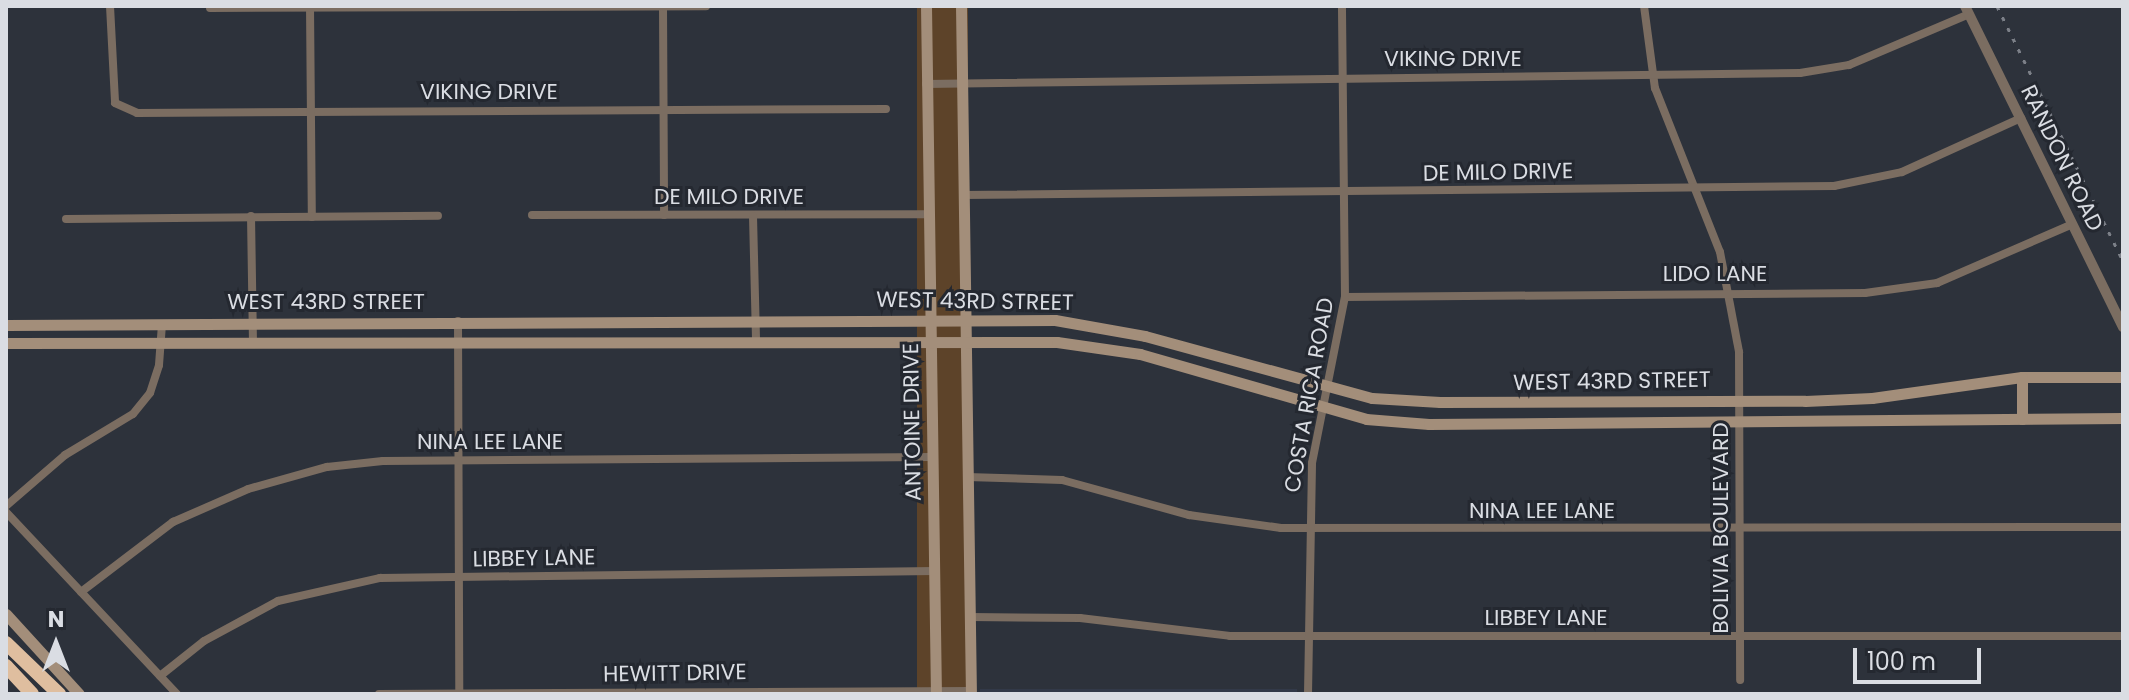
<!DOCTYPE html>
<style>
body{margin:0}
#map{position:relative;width:2129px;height:700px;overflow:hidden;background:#2d323b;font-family:Poppins,sans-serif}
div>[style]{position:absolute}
.built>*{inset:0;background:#323948;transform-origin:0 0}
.green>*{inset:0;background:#5d4329;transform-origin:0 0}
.minor>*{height:8px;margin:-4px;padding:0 4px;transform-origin:4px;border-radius:4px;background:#7b6d61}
.tertiary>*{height:10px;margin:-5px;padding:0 5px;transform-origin:5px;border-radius:5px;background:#7b6d61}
.secondary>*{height:11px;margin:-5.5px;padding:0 5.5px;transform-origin:5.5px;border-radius:5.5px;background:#a38e7a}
.motorway>*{height:14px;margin:-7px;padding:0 7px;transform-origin:7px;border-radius:7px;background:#dfbe9f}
.rail>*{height:3px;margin-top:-1.5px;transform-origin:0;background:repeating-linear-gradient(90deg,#7c8088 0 4px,transparent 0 12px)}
span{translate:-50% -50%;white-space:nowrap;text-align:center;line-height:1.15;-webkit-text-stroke:6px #242830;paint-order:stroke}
.street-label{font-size:22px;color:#dadde3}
.frame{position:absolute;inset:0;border:8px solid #dadde3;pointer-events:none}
.north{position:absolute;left:16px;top:604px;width:80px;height:80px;-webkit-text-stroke:6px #242830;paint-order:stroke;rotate:0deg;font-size:22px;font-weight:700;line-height:32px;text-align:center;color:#dadde3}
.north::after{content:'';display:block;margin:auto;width:28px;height:36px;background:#dadde3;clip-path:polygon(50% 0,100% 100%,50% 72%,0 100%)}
.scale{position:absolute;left:1853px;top:648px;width:128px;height:36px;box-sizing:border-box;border:4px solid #dadde3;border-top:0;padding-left:10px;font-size:24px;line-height:28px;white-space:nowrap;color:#dadde3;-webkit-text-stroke:6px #242830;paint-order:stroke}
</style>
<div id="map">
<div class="built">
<div style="left:980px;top:689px;width:317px;height:5px"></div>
</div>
<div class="green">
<div style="left:917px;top:6px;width:51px;height:688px"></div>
</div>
<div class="minor">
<div style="left:110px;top:6px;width:97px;rotate:87deg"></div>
<div style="left:115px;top:103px;width:24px;rotate:24deg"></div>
<div style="left:137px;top:113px;width:749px;rotate:-0.31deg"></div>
<div style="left:310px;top:6px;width:211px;rotate:89.5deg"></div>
<div style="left:663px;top:6px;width:209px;rotate:89.7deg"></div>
<div style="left:1644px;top:6px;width:83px;rotate:82.4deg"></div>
<div style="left:1655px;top:88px;width:176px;rotate:68.4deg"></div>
<div style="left:1720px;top:252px;width:102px;rotate:79.2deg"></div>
<div style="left:1739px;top:352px;width:328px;rotate:89.8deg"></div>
<div style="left:210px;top:8px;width:496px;rotate:-0.2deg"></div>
<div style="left:926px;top:84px;width:874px;rotate:-0.72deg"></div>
<div style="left:1800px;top:73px;width:50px;rotate:-9.3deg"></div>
<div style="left:1849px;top:65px;width:130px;rotate:-23deg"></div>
<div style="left:963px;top:195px;width:871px;rotate:-0.59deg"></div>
<div style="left:1834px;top:186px;width:69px;rotate:-11.6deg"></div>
<div style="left:1902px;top:172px;width:131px;rotate:-24.4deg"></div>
<div style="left:532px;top:215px;width:393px;rotate:-0.1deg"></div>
<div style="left:251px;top:216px;width:125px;rotate:89.1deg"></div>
<div style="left:753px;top:216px;width:124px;rotate:88.6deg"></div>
<div style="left:66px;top:219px;width:372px;rotate:-0.5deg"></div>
<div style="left:1345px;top:297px;width:520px;rotate:-0.44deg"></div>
<div style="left:1865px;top:293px;width:73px;rotate:-7.9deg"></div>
<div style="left:1937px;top:283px;width:148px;rotate:-23.5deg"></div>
<div style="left:458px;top:321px;width:373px;rotate:89.8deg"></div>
<div style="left:967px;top:477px;width:95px;rotate:1.8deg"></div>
<div style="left:1062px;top:480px;width:132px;rotate:15.4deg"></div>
<div style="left:1189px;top:515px;width:93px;rotate:8deg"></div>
<div style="left:1281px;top:528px;width:842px;rotate:-0.07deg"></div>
<div style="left:6px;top:506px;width:78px;rotate:-40.8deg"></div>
<div style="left:65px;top:455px;width:79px;rotate:-31.1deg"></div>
<div style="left:133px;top:414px;width:27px;rotate:-51deg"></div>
<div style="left:150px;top:393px;width:29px;rotate:-72deg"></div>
<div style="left:159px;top:365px;width:41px;rotate:-85.8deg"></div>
<div style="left:6px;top:512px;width:250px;rotate:46.8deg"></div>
<div style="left:81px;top:592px;width:116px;rotate:-37.3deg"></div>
<div style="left:173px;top:522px;width:82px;rotate:-23.7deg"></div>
<div style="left:248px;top:489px;width:82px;rotate:-15.6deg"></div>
<div style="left:327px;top:467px;width:56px;rotate:-6.1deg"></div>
<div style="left:383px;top:461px;width:549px;rotate:-0.42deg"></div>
<div style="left:970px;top:617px;width:110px;rotate:0.5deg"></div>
<div style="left:1080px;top:618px;width:151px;rotate:6.8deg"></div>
<div style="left:1230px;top:636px;width:893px"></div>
<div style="left:160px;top:676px;width:56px;rotate:-38.5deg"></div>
<div style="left:204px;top:641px;width:84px;rotate:-28.4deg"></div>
<div style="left:278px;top:601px;width:105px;rotate:-12.7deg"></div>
<div style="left:380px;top:578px;width:554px;rotate:-0.72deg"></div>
<div style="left:379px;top:694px;width:592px;rotate:-0.29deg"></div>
<div style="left:1308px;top:694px;width:231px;rotate:-89deg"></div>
<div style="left:1312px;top:463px;width:169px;rotate:-78.8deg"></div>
<div style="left:1345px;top:297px;width:291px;rotate:-90.6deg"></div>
</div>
<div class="tertiary">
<div style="left:1965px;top:6px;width:358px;rotate:63.8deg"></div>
</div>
<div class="secondary">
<div style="left:926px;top:6px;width:688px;rotate:89.17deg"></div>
<div style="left:961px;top:6px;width:688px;rotate:89.17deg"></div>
<div style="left:6px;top:325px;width:1049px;rotate:-0.27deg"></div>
<div style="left:1055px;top:320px;width:91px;rotate:10.1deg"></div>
<div style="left:1145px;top:336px;width:235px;rotate:15.3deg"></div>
<div style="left:1372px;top:398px;width:68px;rotate:3.4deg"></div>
<div style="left:1440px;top:402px;width:365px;rotate:-0.2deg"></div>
<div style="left:1805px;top:401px;width:67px;rotate:-2.6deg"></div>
<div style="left:1872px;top:398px;width:151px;rotate:-8deg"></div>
<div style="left:2022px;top:377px;width:101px"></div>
<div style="left:6px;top:343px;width:1051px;rotate:-0.05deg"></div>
<div style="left:1057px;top:342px;width:84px;rotate:8.2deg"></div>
<div style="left:1140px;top:354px;width:235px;rotate:16deg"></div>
<div style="left:1366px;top:419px;width:63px;rotate:4.5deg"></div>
<div style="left:1429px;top:424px;width:694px;rotate:-0.5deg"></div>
<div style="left:2022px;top:377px;width:42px;rotate:90deg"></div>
<div style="left:6px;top:614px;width:108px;rotate:47.6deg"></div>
</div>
<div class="motorway">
<div style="left:6px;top:643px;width:74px;rotate:43.9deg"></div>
<div style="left:6px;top:666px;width:38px;rotate:47deg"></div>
</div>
<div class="rail">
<div style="left:1997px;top:6px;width:284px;rotate:63.7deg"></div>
</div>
<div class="street-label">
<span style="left:1453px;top:59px">VIKING DRIVE</span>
<span style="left:489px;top:92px">VIKING DRIVE</span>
<span style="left:2062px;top:158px;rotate:64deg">RANDON ROAD</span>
<span style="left:1498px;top:172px;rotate:-1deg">DE MILO DRIVE</span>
<span style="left:729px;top:197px">DE MILO DRIVE</span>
<span style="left:1715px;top:274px">LIDO LANE</span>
<span style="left:975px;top:301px;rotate:1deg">WEST 43RD STREET</span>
<span style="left:326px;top:302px">WEST 43RD STREET</span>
<span style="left:1612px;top:381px;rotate:-1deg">WEST 43RD STREET</span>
<span style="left:1309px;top:395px;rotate:-80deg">COSTA RICA ROAD</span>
<span style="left:912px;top:422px;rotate:-91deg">ANTOINE DRIVE</span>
<span style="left:490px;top:442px">NINA LEE LANE</span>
<span style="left:1542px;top:511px">NINA LEE LANE</span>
<span style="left:1721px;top:528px;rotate:-90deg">BOLIVIA BOULEVARD</span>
<span style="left:534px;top:558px;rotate:-1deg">LIBBEY LANE</span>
<span style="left:1546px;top:618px">LIBBEY LANE</span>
<span style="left:675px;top:673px;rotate:-1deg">HEWITT DRIVE</span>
</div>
<div class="frame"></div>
<div class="north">N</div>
<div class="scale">100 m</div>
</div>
